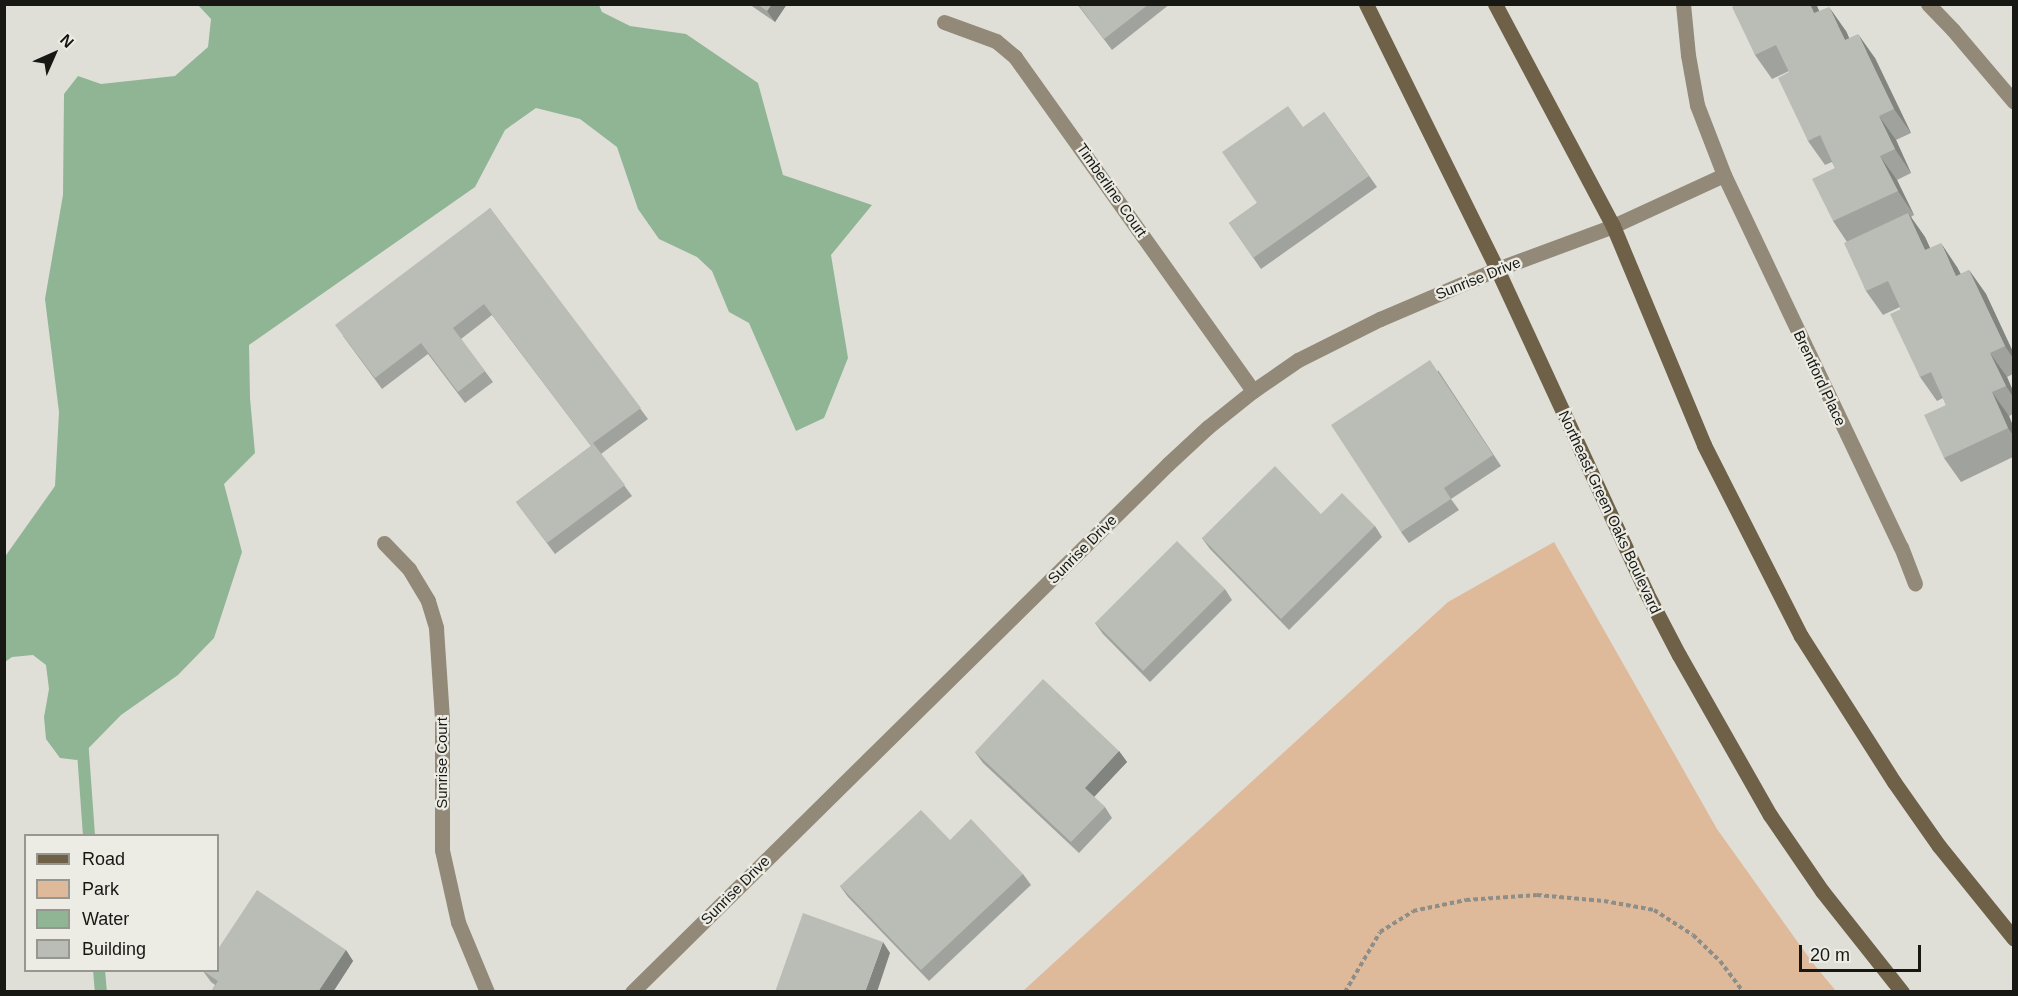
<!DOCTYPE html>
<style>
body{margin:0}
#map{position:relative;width:2018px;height:996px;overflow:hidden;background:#dfdfd8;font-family:Helvetica,sans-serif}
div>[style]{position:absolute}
.green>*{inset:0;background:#deba9a}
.water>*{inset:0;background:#8fb595}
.stream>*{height:12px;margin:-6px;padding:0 6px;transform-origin:6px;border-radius:6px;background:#8fb595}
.path>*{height:4px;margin-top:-2px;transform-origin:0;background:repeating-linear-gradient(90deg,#8e8e88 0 4.5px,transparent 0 7.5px)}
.service>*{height:15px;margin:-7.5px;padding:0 7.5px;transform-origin:7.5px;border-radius:7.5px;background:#928978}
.minor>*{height:15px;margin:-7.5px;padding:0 7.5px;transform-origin:7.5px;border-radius:7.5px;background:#928978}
.secondary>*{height:15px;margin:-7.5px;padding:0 7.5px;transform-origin:7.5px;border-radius:7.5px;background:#6e6147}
.wall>*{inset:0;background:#a0a39d}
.shaded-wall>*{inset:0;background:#82847f}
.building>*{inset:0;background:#babdb6;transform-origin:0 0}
span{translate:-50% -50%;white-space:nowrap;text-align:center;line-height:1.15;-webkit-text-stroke:4.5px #ecece5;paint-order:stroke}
.street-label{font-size:15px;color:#171714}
.frame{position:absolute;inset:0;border:6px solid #171714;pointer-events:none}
.legend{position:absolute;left:24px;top:834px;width:195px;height:138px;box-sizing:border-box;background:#ecece5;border:2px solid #979791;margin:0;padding:8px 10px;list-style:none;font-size:18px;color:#171714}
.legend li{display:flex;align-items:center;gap:12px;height:30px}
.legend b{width:30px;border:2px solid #979791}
.north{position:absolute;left:24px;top:24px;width:60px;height:60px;-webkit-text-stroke:4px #ecece5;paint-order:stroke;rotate:45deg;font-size:16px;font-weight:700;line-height:24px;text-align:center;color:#171714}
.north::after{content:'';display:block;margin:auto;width:21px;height:27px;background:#171714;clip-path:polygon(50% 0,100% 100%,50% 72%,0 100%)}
.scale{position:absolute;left:1799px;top:945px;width:122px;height:27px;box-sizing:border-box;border:3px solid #171714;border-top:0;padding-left:8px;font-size:18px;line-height:21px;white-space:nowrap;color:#171714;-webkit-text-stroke:4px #ecece5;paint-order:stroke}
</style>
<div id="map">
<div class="green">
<div style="clip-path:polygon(1554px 542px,1717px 829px,1812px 962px,1836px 991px,1023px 991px,1448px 602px)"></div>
</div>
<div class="water">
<div style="clip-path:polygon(198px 5px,599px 5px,602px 12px,630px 26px,686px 34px,758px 83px,783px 175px,872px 205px,831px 255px,848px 358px,824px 418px,796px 431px,749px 323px,729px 312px,712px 271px,697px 257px,659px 239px,638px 209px,617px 147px,580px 119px,536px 108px,505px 130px,475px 187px,249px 345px,250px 398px,255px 453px,224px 484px,242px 552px,214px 638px,178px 675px,121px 715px,77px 760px,60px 758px,46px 739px,44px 717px,49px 689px,46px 665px,33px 655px,12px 657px,5px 662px,4px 558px,55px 486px,59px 412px,45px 299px,63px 195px,64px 94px,78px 76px,101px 84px,175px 76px,208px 47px,211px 19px)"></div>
</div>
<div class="stream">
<div style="left:82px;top:738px;width:98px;rotate:85.9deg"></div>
<div style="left:99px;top:970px;width:22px;rotate:85deg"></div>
</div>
<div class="path">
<div style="left:1345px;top:992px;width:69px;rotate:-59.7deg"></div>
<div style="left:1380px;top:932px;width:39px;rotate:-32deg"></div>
<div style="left:1413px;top:911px;width:54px;rotate:-11.7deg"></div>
<div style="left:1466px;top:900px;width:71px;rotate:-4deg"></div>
<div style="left:1537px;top:895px;width:67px;rotate:5.1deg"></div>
<div style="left:1604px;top:901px;width:51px;rotate:10.2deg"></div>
<div style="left:1654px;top:910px;width:46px;rotate:32.7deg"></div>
<div style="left:1693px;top:935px;width:37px;rotate:44deg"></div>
<div style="left:1720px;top:961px;width:39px;rotate:53deg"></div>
</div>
<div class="service">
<div style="left:1683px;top:4px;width:51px;rotate:84.4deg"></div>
<div style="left:1688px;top:55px;width:51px;rotate:79.8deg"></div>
<div style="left:1697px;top:105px;width:75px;rotate:68.9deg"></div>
<div style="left:1724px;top:175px;width:412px;rotate:64.6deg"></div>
<div style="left:1901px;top:547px;width:39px;rotate:69deg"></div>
<div style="left:1928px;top:4px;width:36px;rotate:46deg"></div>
<div style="left:1953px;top:30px;width:94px;rotate:49.7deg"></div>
<div style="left:1613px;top:226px;width:122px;rotate:-24.7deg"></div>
</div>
<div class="minor">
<div style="left:944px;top:22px;width:55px;rotate:20.1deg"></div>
<div style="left:996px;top:41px;width:25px;rotate:40deg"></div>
<div style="left:1015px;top:57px;width:410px;rotate:54.5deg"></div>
<div style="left:384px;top:543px;width:36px;rotate:46deg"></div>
<div style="left:409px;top:569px;width:37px;rotate:59deg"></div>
<div style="left:428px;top:601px;width:28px;rotate:73deg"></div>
<div style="left:436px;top:628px;width:90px;rotate:86.2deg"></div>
<div style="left:442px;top:718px;width:132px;rotate:90deg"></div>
<div style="left:442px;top:850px;width:74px;rotate:77.5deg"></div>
<div style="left:458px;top:922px;width:76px;rotate:67.5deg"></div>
<div style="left:632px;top:992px;width:752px;rotate:-44.57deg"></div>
<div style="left:1168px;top:464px;width:54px;rotate:-42.8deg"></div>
<div style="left:1208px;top:427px;width:58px;rotate:-38.7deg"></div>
<div style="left:1253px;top:391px;width:55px;rotate:-34.6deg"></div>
<div style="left:1298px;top:360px;width:92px;rotate:-26.6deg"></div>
<div style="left:1380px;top:319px;width:127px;rotate:-23.1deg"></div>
<div style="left:1497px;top:269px;width:124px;rotate:-20.3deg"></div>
</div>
<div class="secondary">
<div style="left:1366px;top:4px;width:296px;rotate:63.7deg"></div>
<div style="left:1497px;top:269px;width:356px;rotate:65.2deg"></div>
<div style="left:1646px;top:592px;width:71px;rotate:62.4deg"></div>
<div style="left:1679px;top:655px;width:184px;rotate:60.4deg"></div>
<div style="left:1770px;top:815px;width:92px;rotate:55.6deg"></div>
<div style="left:1822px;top:891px;width:129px;rotate:51.6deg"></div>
<div style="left:1495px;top:4px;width:251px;rotate:62deg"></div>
<div style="left:1613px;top:226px;width:237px;rotate:67.4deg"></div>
<div style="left:1704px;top:445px;width:214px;rotate:63.1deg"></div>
<div style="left:1801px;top:636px;width:173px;rotate:57.5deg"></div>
<div style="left:1894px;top:782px;width:78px;rotate:54.9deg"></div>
<div style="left:1939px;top:846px;width:119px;rotate:51.1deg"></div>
</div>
<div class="wall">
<div style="clip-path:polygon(749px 4px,787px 4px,775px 22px)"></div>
<div style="clip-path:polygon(1077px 4px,1170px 4px,1112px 50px)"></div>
<div style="clip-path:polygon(1737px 4px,1816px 4px,1819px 11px,1846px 31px,1849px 38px,1875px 58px,1911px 133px,1896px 140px,1911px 173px,1897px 180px,1914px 215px,1911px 217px,1925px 237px,1930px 248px,1957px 267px,1961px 274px,1969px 270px,1986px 294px,2013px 352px,2013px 374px,2007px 377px,2013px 391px,2013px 414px,2009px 416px,2013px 426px,2013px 457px,1961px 482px,1944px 458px,1946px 405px,1943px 398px,1937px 401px,1920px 377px,1900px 307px,1883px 315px,1866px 291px,1847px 242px,1833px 221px,1835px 168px,1832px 162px,1825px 165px,1808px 141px,1789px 71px,1772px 79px,1755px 55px)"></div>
<div style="clip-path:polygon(1324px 112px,1377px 187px,1261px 269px,1229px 223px,1257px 203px)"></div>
<div style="clip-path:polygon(490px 208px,648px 419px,601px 454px,632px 496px,555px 554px,516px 502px,591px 446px,492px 315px,461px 339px,493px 382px,465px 403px,428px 354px,382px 389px,343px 336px)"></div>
<div style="clip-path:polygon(1438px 370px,1501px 466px,1451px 499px,1459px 510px,1409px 543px,1401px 532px)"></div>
<div style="clip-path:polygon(1321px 514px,1375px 526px,1382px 537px,1289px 630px,1210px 549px,1202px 538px)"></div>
<div style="clip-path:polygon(1225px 589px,1232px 600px,1150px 682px,1103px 634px,1095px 623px)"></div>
<div style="clip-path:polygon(1119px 751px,1127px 762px,1094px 797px,1105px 807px,1112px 818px,1079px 853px,983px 763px,975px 752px)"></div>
<div style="clip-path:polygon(950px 840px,1023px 874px,1031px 885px,929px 981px,848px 897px,840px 886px)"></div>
<div style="clip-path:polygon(346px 950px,353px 961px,333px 992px,211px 992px,215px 985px,211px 982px,203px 971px)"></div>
</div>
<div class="shaded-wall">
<div style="clip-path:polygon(772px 4px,787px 4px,775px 22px,767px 11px)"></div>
<div style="clip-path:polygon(1810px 4px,1816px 4px,1831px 37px,1814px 13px)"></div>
<div style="clip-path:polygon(1829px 7px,1846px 31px,1861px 64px,1845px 40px)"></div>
<div style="clip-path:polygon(1858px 34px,1875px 58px,1911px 133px,1894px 109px)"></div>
<div style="clip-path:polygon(1879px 116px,1896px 140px,1911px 173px,1895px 149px)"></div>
<div style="clip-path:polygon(1880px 156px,1897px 180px,1914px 215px,1898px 191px)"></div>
<div style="clip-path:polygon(1908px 213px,1925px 237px,1942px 274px,1925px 250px)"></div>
<div style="clip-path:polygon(1941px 243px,1957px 267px,1973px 300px,1956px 276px)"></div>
<div style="clip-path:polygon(1969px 270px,1986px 294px,2013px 352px,2013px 358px,2005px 346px)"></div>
<div style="clip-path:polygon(1990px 353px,2007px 377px,2013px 391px,2013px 397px,2006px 386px)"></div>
<div style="clip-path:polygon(1992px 392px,2009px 416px,2013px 426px,2013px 435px,2008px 428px)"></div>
<div style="clip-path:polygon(1119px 751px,1127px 762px,1092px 799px,1085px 788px)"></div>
<div style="clip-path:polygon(883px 942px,890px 953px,877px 992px,865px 992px)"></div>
<div style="clip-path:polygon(346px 950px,353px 961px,333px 992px,318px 992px)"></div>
</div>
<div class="building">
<div style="clip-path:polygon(757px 4px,772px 4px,767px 11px)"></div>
<div style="clip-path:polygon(1078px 4px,1149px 4px,1104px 39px)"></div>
<div style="clip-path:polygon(1737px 4px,1810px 4px,1814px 13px,1829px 7px,1845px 40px,1858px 34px,1894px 109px,1879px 116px,1895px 149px,1880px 156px,1898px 191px,1833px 221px,1812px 179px,1835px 168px,1820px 135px,1808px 141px,1778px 78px,1789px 72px,1776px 45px,1755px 55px,1732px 7px)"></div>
<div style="clip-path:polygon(1288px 106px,1303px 127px,1324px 112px,1369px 176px,1253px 258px,1229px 223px,1257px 203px,1222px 152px)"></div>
<div style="clip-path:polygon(490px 208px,641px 408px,593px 443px,625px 485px,547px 543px,516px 502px,591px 446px,484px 304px,453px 328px,485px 371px,458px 392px,421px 343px,375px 378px,335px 325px)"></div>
<div style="clip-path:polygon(1908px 213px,1925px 250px,1941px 243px,1956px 276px,1969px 270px,2005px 346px,1990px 353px,2006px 386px,1992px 392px,2008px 428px,1944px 458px,1924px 415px,1946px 405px,1931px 372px,1920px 377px,1890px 314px,1901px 309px,1888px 281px,1866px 291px,1844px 243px)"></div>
<div style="clip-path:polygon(1430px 360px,1493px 455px,1444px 488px,1451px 499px,1401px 532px,1331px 425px)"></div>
<div style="clip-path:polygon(1275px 466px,1321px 514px,1342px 493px,1375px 526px,1281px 619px,1202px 538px)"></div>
<div style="left:1177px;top:541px;width:68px;height:116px;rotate:45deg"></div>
<div style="clip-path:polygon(1043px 679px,1119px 751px,1085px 788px,1105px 807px,1071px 842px,975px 752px)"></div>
<div style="clip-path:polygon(921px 810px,950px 840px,971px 819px,1023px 874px,921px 970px,840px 886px)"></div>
<div style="clip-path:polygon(257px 890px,346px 950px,318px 992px,211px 992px,218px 981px,203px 971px,218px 970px,218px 949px)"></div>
<div style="clip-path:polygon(803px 913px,883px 942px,865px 992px,775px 992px)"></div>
</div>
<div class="street-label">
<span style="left:1112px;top:190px;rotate:55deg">Timberline Court</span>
<span style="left:1478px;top:278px;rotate:-22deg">Sunrise Drive</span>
<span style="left:1820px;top:378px;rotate:65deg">Brentford Place</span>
<span style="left:1610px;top:512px;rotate:65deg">Northeast Green Oaks Boulevard</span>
<span style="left:1082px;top:549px;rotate:-45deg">Sunrise Drive</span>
<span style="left:442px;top:763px;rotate:-90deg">Sunrise Court</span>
<span style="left:735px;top:890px;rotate:-45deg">Sunrise Drive</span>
</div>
<div class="frame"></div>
<ul class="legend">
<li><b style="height:8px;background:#6e6147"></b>Road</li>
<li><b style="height:16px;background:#deba9a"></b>Park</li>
<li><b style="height:16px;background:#8fb595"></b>Water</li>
<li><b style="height:16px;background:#babdb6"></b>Building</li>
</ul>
<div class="north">N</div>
<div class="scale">20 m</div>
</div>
